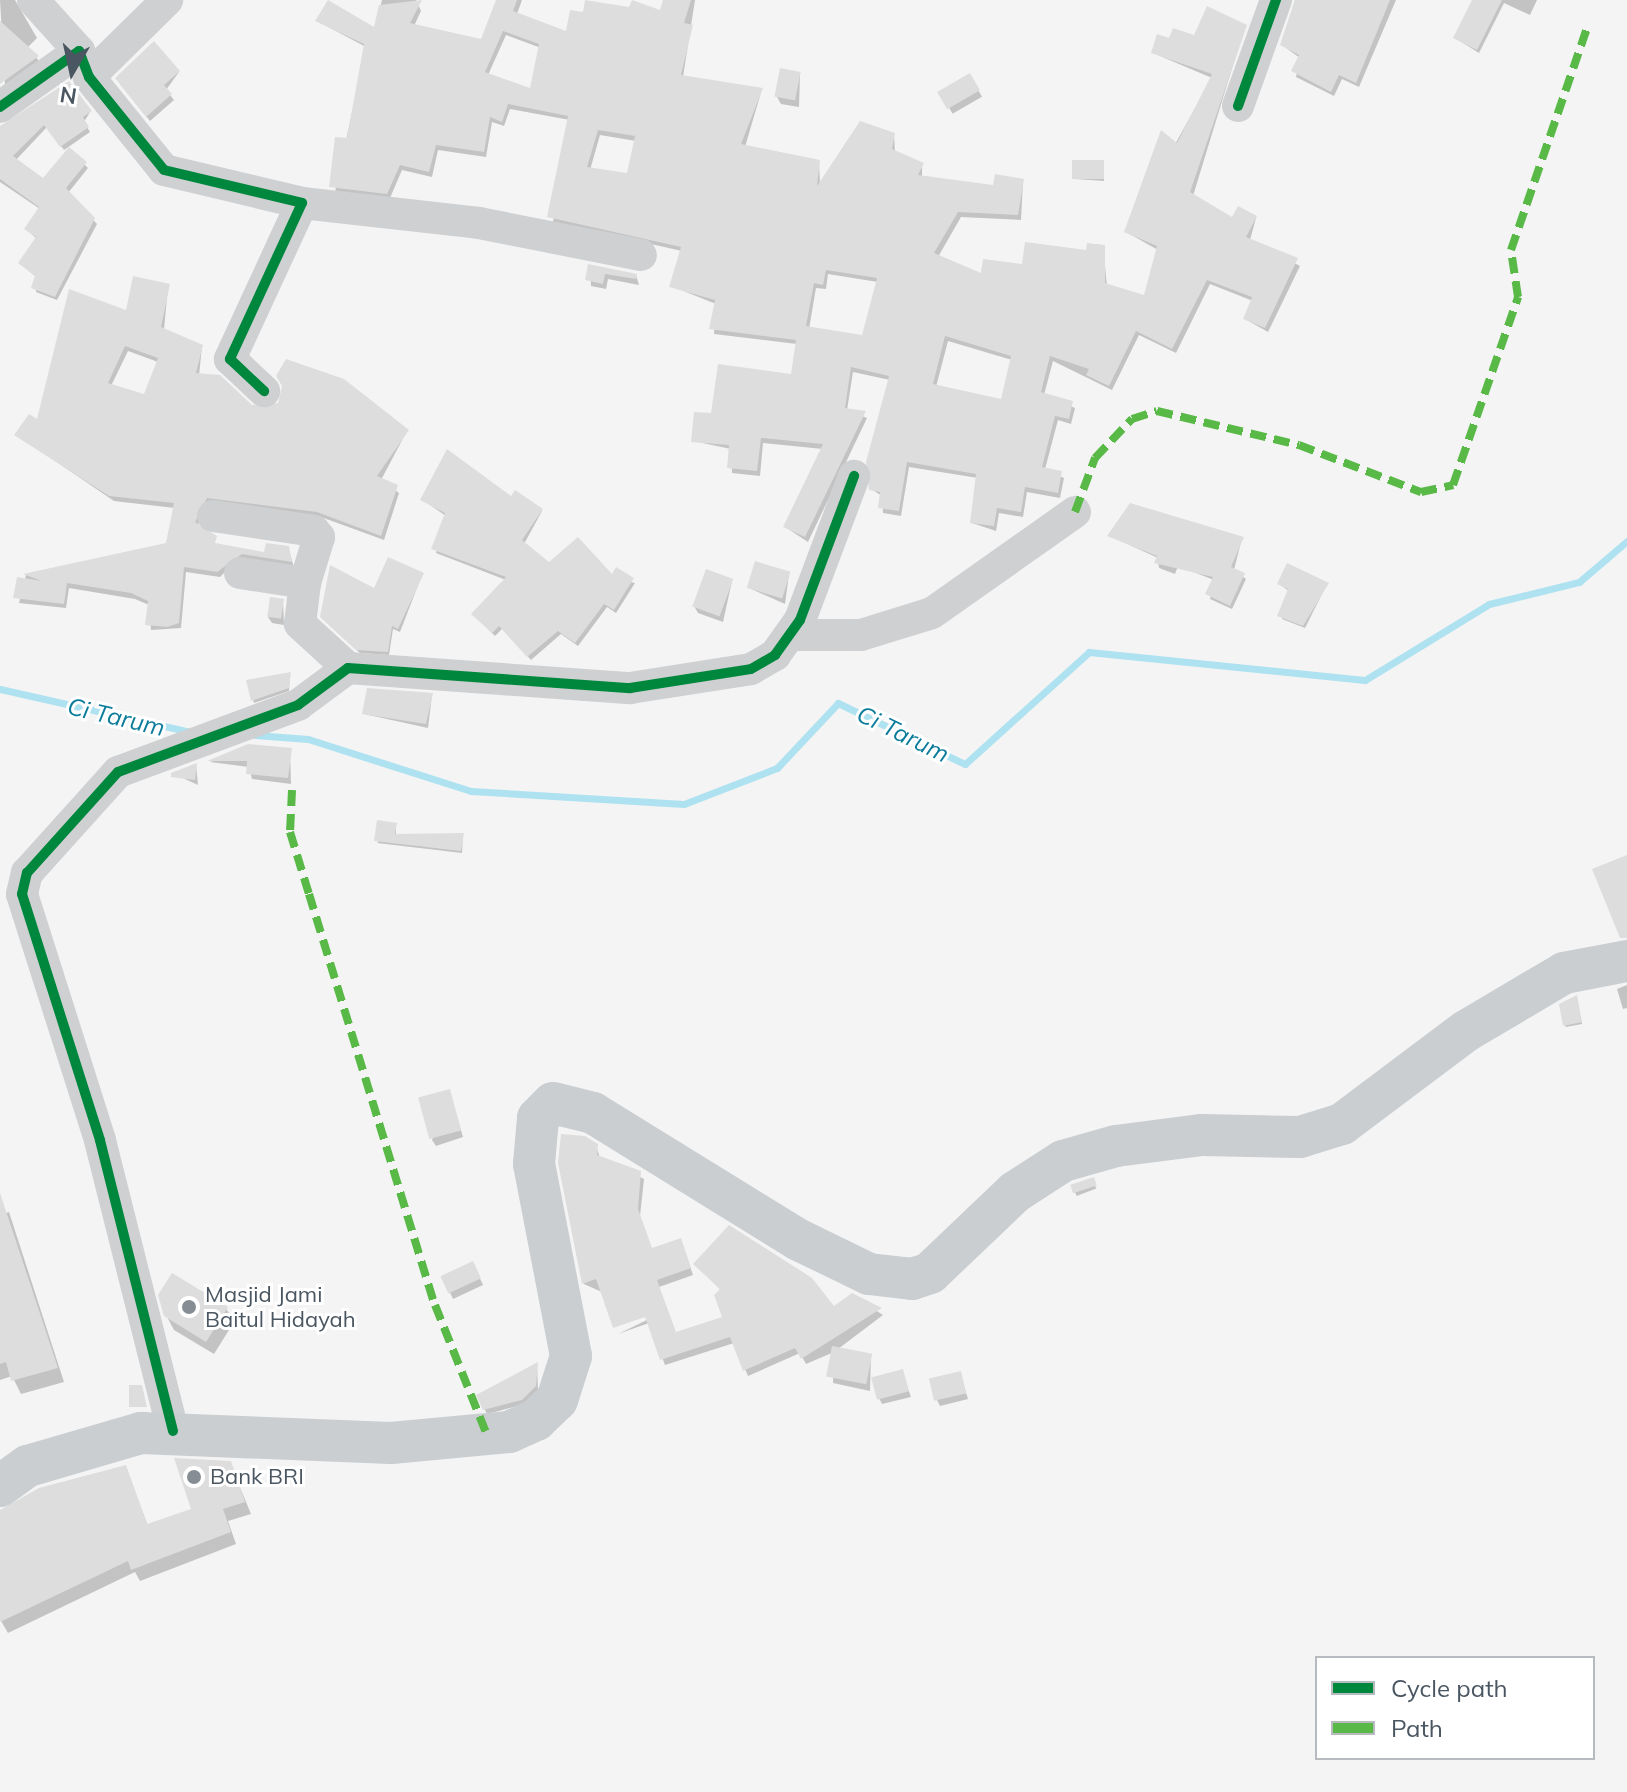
<!DOCTYPE html>
<style>
body{margin:0}
#map{position:relative;width:1627px;height:1792px;overflow:hidden;background:#f4f4f4;font-family:Mulish,sans-serif}
div>[style]{position:absolute}
.shadow>*{inset:0;background:#0003;transform-origin:0 0}
.stream>*{height:7px;margin:-3.5px;padding:0 3.5px;transform-origin:3.5px;border-radius:3.5px;background:#aee2f0}
.building>*{inset:0;background:#ddddde;transform-origin:0 0}
.minor>*{height:32px;margin:-16px;padding:0 16px;transform-origin:16px;border-radius:16px;background:#ced0d2}
.major>*{height:42px;margin:-21px;padding:0 21px;transform-origin:21px;border-radius:21px;background:#caced1}
.quiet>*{height:8px;margin-top:-4px;transform-origin:0;background:repeating-linear-gradient(90deg,#58b947 0 16px,transparent 0 24px)}
.cycleway>*{height:10px;margin:-5px;padding:0 5px;transform-origin:5px;border-radius:5px;background:#00873e}
.dots>*{width:22px;height:22px;translate:-50% -50%;box-sizing:border-box;border:4px solid #fff;border-radius:50%}
span{translate:-50% -50%;white-space:nowrap;text-align:center;line-height:1.15;-webkit-text-stroke:6px #fff;paint-order:stroke}
.poi-label{font-size:22px;color:#4a5661}
.left{translate:0 -50%;text-align:left}
.water-label{font-size:24px;color:#0c7c9b;font-style:italic}
.legend{position:absolute;left:1315px;top:1656px;width:280px;height:104px;box-sizing:border-box;background:#fff;border:2px solid #b7bbc0;margin:0;padding:10px 14px;list-style:none;font-size:24px;color:#4a5661}
.legend li{display:flex;align-items:center;gap:16px;height:40px}
.legend b{width:40px;border:2px solid #b7bbc0}
.north{position:absolute;left:32px;top:32px;width:80px;height:80px;-webkit-text-stroke:6px #fff;paint-order:stroke;rotate:189deg;font-size:22px;font-weight:700;line-height:32px;text-align:center;color:#4a5661}
.north::after{content:'';display:block;margin:auto;width:28px;height:36px;background:#4a5661;clip-path:polygon(50% 0,100% 100%,50% 72%,0 100%)}
</style>
<div id="map">
<div class="shadow">
<div style="clip-path:polygon(0 0,15px 0,37px 38px,28px 47px,39px 61px,5px 85px)"></div>
<div style="clip-path:polygon(evenodd,382px 0,416px 0,421px 11px,414px 26px,482px 41px,498px 0,522px 0,517px 14px,568px 34px,661px 12px,665px 0,695px 0,683px 77px,762px 89px,745px 147px,819px 161px,820px 185px,894px 135px,895px 152px,922px 165px,922px 178px,995px 187px,1023px 181px,1021px 220px,961px 217px,938px 257px,982px 276px,1103px 247px,1107px 286px,1145px 298px,1158px 250px,1126px 232px,1212px 78px,1153px 53px,1170px 41px,1245px 26px,1193px 196px,1233px 220px,1256px 218px,1250px 240px,1300px 266px,1268px 332px,1245px 319px,1253px 301px,1210px 284px,1176px 353px,1139px 335px,1112px 390px,1053px 361px,1044px 395px,1075px 408px,1071px 424px,1058px 420px,1045px 469px,1064px 478px,1060px 498px,1027px 492px,1023px 517px,999px 513px,996px 531px,972px 523px,978px 478px,909px 467px,901px 516px,883px 513px,882px 496px,871px 489px,890px 380px,853px 372px,847px 410px,867px 418px,808px 542px,785px 527px,823px 449px,763px 443px,760px 476px,732px 473px,731px 449px,693px 441px,712px 415px,793px 376px,797px 344px,714px 334px,716px 304px,671px 286px,682px 251px,553px 222px,570px 120px,510px 109px,504px 126px,492px 122px,486px 157px,438px 150px,432px 177px,402px 170px,390px 198px,335px 192px,366px 47px,317px 21px,375px 30px,382px 0,506px 35px,541px 48px,531px 91px,488px 75px,506px 35px,382px 0,600px 135px,636px 141px,628px 175px,590px 170px,600px 135px,382px 0,828px 274px,878px 282px,863px 337px,809px 329px,816px 288px,826px 289px,828px 274px,382px 0,948px 341px,1012px 360px,1002px 401px,936px 387px,948px 341px)"></div>
<div style="clip-path:polygon(1295px 0,1396px 0,1359px 87px,1342px 79px,1334px 96px,1296px 77px,1300px 58px,1282px 45px)"></div>
<div style="clip-path:polygon(1474px 0,1537px 0,1530px 15px,1504px 3px,1479px 53px,1455px 38px)"></div>
<div style="clip-path:polygon(179px 72px,166px 90px,174px 100px,150px 121px,120px 84px)"></div>
<div style="clip-path:polygon(800px 74px,799px 107px,781px 104px,777px 97px)"></div>
<div style="left:970px;top:76px;width:24px;height:34px;rotate:60deg"></div>
<div style="clip-path:polygon(90px 112px,84px 122px,90px 132px,64px 150px,47px 127px,15px 161px,43px 181px,69px 150px,88px 168px,68px 193px,97px 224px,57px 300px,36px 292px,37px 278px,20px 263px,37px 239px,26px 229px,40px 209px,0 182px,0 144px,8px 135px)"></div>
<div style="clip-path:polygon(1104px 165px,1104px 181px,1075px 179px)"></div>
<div style="clip-path:polygon(590px 266px,636px 275px,639px 285px,608px 279px,606px 289px,591px 286px)"></div>
<div style="clip-path:polygon(evenodd,168px 286px,164px 330px,202px 346px,199px 376px,251px 407px,407px 431px,381px 480px,399px 493px,384px 540px,321px 517px,220px 502px,201px 509px,198px 528px,218px 546px,266px 555px,288px 548px,294px 567px,237px 560px,220px 577px,186px 572px,181px 628px,151px 630px,149px 605px,135px 599px,69px 588px,66px 608px,19px 603px,26px 575px,168px 544px,175px 508px,114px 501px,17px 435px,38px 423px,128px 313px,168px 286px,128px 351px,158px 362px,145px 396px,111px 386px,128px 351px)"></div>
<div style="clip-path:polygon(511px 499px,542px 511px,524px 544px,549px 565px,635px 583px,616px 613px,607px 607px,578px 646px,561px 634px,531px 660px,503px 628px,495px 636px,474px 615px,506px 580px,436px 553px,446px 516px,423px 500px)"></div>
<div style="clip-path:polygon(1110px 536px,1242px 538px,1234px 570px,1246px 579px,1232px 609px,1210px 599px,1214px 580px,1178px 566px,1175px 574px,1159px 568px,1158px 558px)"></div>
<div style="clip-path:polygon(789px 574px,785px 604px,749px 588px)"></div>
<div style="clip-path:polygon(422px 575px,400px 632px,393px 629px,389px 655px,360px 653px,325px 621px,375px 590px)"></div>
<div style="clip-path:polygon(732px 581px,723px 622px,698px 613px,694px 606px)"></div>
<div style="clip-path:polygon(1279px 584px,1327px 584px,1305px 628px,1282px 619px,1289px 591px)"></div>
<div style="clip-path:polygon(283px 601px,284px 625px,272px 623px,268px 617px)"></div>
<div style="clip-path:polygon(290px 674px,289px 691px,254px 703px,249px 682px)"></div>
<div style="clip-path:polygon(432px 695px,428px 728px,364px 714px)"></div>
<div style="clip-path:polygon(249px 746px,290px 750px,291px 784px,252px 779px,249px 767px,210px 762px)"></div>
<div style="clip-path:polygon(196px 765px,198px 785px,174px 774px)"></div>
<div style="clip-path:polygon(396px 825px,396px 836px,463px 835px,462px 853px,377px 843px)"></div>
<div style="clip-path:polygon(1627px 985px,1627px 1008px,1623px 1009px,1617px 989px)"></div>
<div style="clip-path:polygon(1577px 1000px,1582px 1024px,1566px 1027px,1565px 1025px)"></div>
<div style="clip-path:polygon(449px 1091px,463px 1137px,436px 1146px,432px 1140px)"></div>
<div style="clip-path:polygon(596px 1146px,600px 1158px,644px 1179px,640px 1216px,652px 1250px,683px 1246px,693px 1275px,659px 1287px,676px 1334px,724px 1318px,721px 1290px,695px 1264px,833px 1309px,852px 1295px,883px 1315px,838px 1349px,871px 1356px,870px 1391px,833px 1383px,834px 1352px,806px 1364px,800px 1353px,748px 1376px,734px 1343px,665px 1365px,649px 1323px,618px 1334px,655px 1316px,584px 1284px,560px 1163px)"></div>
<div style="left:1093px;top:1180px;width:9px;height:21px;rotate:69deg"></div>
<div style="clip-path:polygon(9px 1212px,64px 1382px,21px 1394px,12px 1376px,0 1380px,0 1215px)"></div>
<div style="clip-path:polygon(476px 1270px,483px 1285px,453px 1299px,443px 1277px)"></div>
<div style="clip-path:polygon(226px 1308px,234px 1322px,214px 1354px,174px 1330px,166px 1315px)"></div>
<div style="clip-path:polygon(537px 1364px,538px 1390px,525px 1404px,487px 1414px,478px 1396px)"></div>
<div style="clip-path:polygon(902px 1372px,911px 1397px,882px 1404px,879px 1398px)"></div>
<div style="clip-path:polygon(960px 1373px,968px 1399px,940px 1406px,937px 1400px)"></div>
<div style="clip-path:polygon(230px 1463px,251px 1514px,228px 1521px,236px 1544px,140px 1581px,135px 1572px,8px 1633px,0 1619px,0 1514px,126px 1468px,148px 1526px,194px 1511px)"></div>
</div>
<div class="stream">
<div style="left:0;top:689px;width:196px;rotate:12.7deg"></div>
<div style="left:255px;top:735px;width:53px;rotate:4.3deg"></div>
<div style="left:308px;top:739px;width:171px;rotate:17.7deg"></div>
<div style="left:471px;top:791px;width:213px;rotate:3.5deg"></div>
<div style="left:684px;top:804px;width:100px;rotate:-21.2deg"></div>
<div style="left:777px;top:768px;width:89px;rotate:-46.8deg"></div>
<div style="left:838px;top:703px;width:141px;rotate:25.7deg"></div>
<div style="left:965px;top:764px;width:167px;rotate:-42.1deg"></div>
<div style="left:1089px;top:652px;width:277px;rotate:5.8deg"></div>
<div style="left:1365px;top:680px;width:145px;rotate:-31.5deg"></div>
<div style="left:1489px;top:604px;width:93px;rotate:-13.7deg"></div>
<div style="left:1579px;top:582px;width:63px;rotate:-40.5deg"></div>
</div>
<div class="building">
<div style="clip-path:polygon(evenodd,328px 0,374px 27px,379px 5px,422px 0,410px 23px,481px 39px,496px 0,517px 0,513px 11px,566px 31px,570px 10px,583px 12px,585px 0,629px 7px,632px 0,660px 10px,663px 0,691px 0,684px 23px,693px 25px,681px 75px,763px 88px,741px 144px,820px 160px,817px 186px,860px 121px,895px 133px,892px 149px,924px 163px,918px 175px,993px 185px,995px 174px,1024px 179px,1018px 215px,958px 212px,934px 253px,981px 273px,983px 259px,1022px 264px,1025px 242px,1086px 250px,1087px 243px,1105px 245px,1105px 283px,1144px 295px,1157px 246px,1124px 232px,1161px 130px,1177px 143px,1212px 74px,1151px 53px,1157px 34px,1169px 38px,1173px 28px,1194px 35px,1207px 6px,1247px 25px,1190px 192px,1232px 217px,1238px 206px,1257px 216px,1246px 237px,1298px 258px,1265px 328px,1243px 319px,1252px 297px,1207px 280px,1172px 349px,1136px 331px,1109px 386px,1086px 375px,1089px 369px,1050px 356px,1041px 392px,1073px 401px,1069px 419px,1055px 416px,1042px 467px,1062px 471px,1058px 493px,1025px 487px,1021px 512px,997px 508px,994px 526px,970px 523px,976px 474px,907px 462px,899px 511px,878px 508px,880px 492px,869px 490px,866px 462px,889px 376px,851px 367px,845px 408px,866px 411px,805px 537px,783px 527px,823px 444px,761px 438px,757px 471px,727px 468px,729px 445px,691px 442px,694px 412px,711px 413px,718px 364px,791px 374px,796px 340px,709px 329px,715px 300px,669px 287px,681px 247px,547px 217px,568px 116px,508px 104px,502px 122px,490px 117px,484px 152px,436px 145px,429px 172px,400px 165px,387px 194px,329px 187px,335px 137px,347px 138px,364px 44px,315px 21px,328px 0,503px 31px,539px 44px,530px 88px,485px 72px,503px 31px,328px 0,598px 130px,635px 136px,627px 173px,587px 167px,598px 130px,328px 0,826px 270px,877px 278px,862px 335px,806px 326px,814px 283px,823px 285px,826px 270px,328px 0,945px 336px,1011px 356px,1001px 399px,933px 384px,945px 336px)"></div>
<div style="clip-path:polygon(1295px 0,1390px 0,1356px 83px,1339px 75px,1331px 92px,1291px 71px,1299px 55px,1280px 45px)"></div>
<div style="clip-path:polygon(1472px 0,1502px 0,1477px 50px,1453px 38px)"></div>
<div style="clip-path:polygon(0 21px,39px 56px,0 84px)"></div>
<div style="clip-path:polygon(154px 41px,180px 71px,164px 85px,172px 94px,146px 117px,115px 78px)"></div>
<div style="left:780px;top:68px;width:21px;height:29px;rotate:11deg"></div>
<div style="left:970px;top:73px;width:20px;height:38px;rotate:60deg"></div>
<div style="clip-path:polygon(69px 81px,92px 111px,83px 117px,89px 127px,60px 147px,44px 125px,13px 156px,43px 178px,69px 147px,87px 162px,66px 188px,95px 218px,55px 297px,31px 288px,35px 276px,18px 263px,36px 237px,24px 229px,39px 207px,0 179px,0 126px)"></div>
<div style="left:1104px;top:160px;width:19px;height:32px;rotate:90deg"></div>
<div style="clip-path:polygon(588px 264px,637px 274px,636px 279px,605px 274px,603px 284px,585px 280px)"></div>
<div style="clip-path:polygon(evenodd,133px 276px,170px 284px,161px 327px,203px 345px,196px 373px,220px 375px,252px 405px,278px 403px,282px 386px,276px 376px,286px 359px,344px 379px,409px 430px,377px 476px,398px 485px,381px 536px,317px 512px,207px 498px,195px 522px,217px 536px,215px 543px,264px 552px,266px 543px,289px 546px,292px 562px,242px 554px,217px 572px,184px 567px,179px 623px,167px 627px,145px 625px,148px 601px,131px 593px,67px 583px,64px 604px,13px 598px,17px 577px,42px 581px,23px 574px,166px 543px,174px 503px,109px 496px,14px 435px,29px 414px,37px 419px,69px 289px,126px 310px,133px 276px,125px 346px,158px 358px,144px 394px,108px 383px,125px 346px)"></div>
<div style="clip-path:polygon(447px 449px,511px 496px,515px 490px,543px 509px,522px 540px,549px 562px,578px 537px,612px 574px,616px 567px,634px 578px,614px 610px,604px 604px,575px 643px,558px 631px,527px 657px,499px 626px,492px 633px,471px 614px,506px 577px,431px 549px,445px 513px,420px 500px)"></div>
<div style="clip-path:polygon(1130px 503px,1244px 537px,1231px 567px,1245px 573px,1230px 606px,1205px 594px,1213px 577px,1154px 563px,1157px 556px,1107px 536px)"></div>
<div style="clip-path:polygon(388px 557px,424px 573px,398px 629px,392px 626px,388px 652px,356px 650px,320px 617px,330px 565px,374px 588px)"></div>
<div style="left:755px;top:561px;width:37px;height:28px;rotate:17deg"></div>
<div style="clip-path:polygon(1287px 563px,1329px 583px,1303px 626px,1277px 616px,1288px 589px,1277px 584px)"></div>
<div style="left:706px;top:569px;width:29px;height:40px;rotate:20deg"></div>
<div style="left:270px;top:597px;width:14px;height:20px;rotate:8deg"></div>
<div style="clip-path:polygon(291px 672px,289px 688px,251px 701px,246px 680px)"></div>
<div style="clip-path:polygon(367px 688px,433px 693px,426px 724px,362px 714px)"></div>
<div style="clip-path:polygon(248px 744px,292px 748px,288px 778px,246px 774px,247px 761px,207px 761px)"></div>
<div style="clip-path:polygon(197px 763px,195px 780px,171px 777px,171px 773px)"></div>
<div style="clip-path:polygon(377px 820px,397px 823px,395px 834px,464px 833px,461px 851px,374px 841px)"></div>
<div style="clip-path:polygon(1627px 855px,1627px 938px,1620px 938px,1592px 869px)"></div>
<div style="clip-path:polygon(1577px 995px,1582px 1022px,1563px 1026px,1559px 1004px)"></div>
<div style="left:450px;top:1089px;width:43px;height:33px;rotate:75deg"></div>
<div style="clip-path:polygon(561px 1134px,585px 1136px,598px 1144px,597px 1155px,641px 1171px,638px 1209px,652px 1248px,681px 1238px,691px 1268px,657px 1280px,676px 1332px,722px 1317px,714px 1295px,720px 1289px,693px 1264px,729px 1225px,812px 1278px,834px 1306px,852px 1293px,882px 1308px,801px 1359px,795px 1348px,743px 1371px,730px 1337px,660px 1360px,645px 1317px,613px 1328px,596px 1279px,582px 1284px,558px 1163px)"></div>
<div style="left:1094px;top:1177px;width:9px;height:25px;rotate:72deg"></div>
<div style="clip-path:polygon(0 1193px,58px 1368px,11px 1381px,6px 1362px,0 1364px)"></div>
<div style="left:473px;top:1261px;width:19px;height:36px;rotate:65deg"></div>
<div style="clip-path:polygon(172px 1273px,228px 1307px,206px 1342px,164px 1316px,158px 1295px)"></div>
<div style="left:832px;top:1346px;width:41px;height:31px;rotate:11deg"></div>
<div style="clip-path:polygon(538px 1362px,536px 1386px,522px 1400px,483px 1410px,476px 1395px)"></div>
<div style="left:903px;top:1369px;width:23px;height:33px;rotate:75deg"></div>
<div style="left:961px;top:1371px;width:23px;height:33px;rotate:77deg"></div>
<div style="clip-path:polygon(129px 1385px,142px 1385px,147px 1407px,129px 1407px)"></div>
<div style="clip-path:polygon(174px 1458px,231px 1461px,245px 1502px,223px 1509px,231px 1532px,131px 1570px,128px 1561px,0 1622px,0 1510px,39px 1488px,126px 1465px,147px 1524px,191px 1509px)"></div>
</div>
<div class="minor">
<div style="left:33px;top:0;width:69px;rotate:48deg"></div>
<div style="left:89px;top:77px;width:110px;rotate:-44.6deg"></div>
<div style="left:1238px;top:106px;width:113px;rotate:-70.3deg"></div>
<div style="left:0;top:107px;width:97px;rotate:-35.3deg"></div>
<div style="left:79px;top:51px;width:28px;rotate:69deg"></div>
<div style="left:89px;top:77px;width:119px;rotate:51.1deg"></div>
<div style="left:164px;top:170px;width:142px;rotate:13.4deg"></div>
<div style="left:302px;top:203px;width:172px;rotate:114.8deg"></div>
<div style="left:230px;top:359px;width:47px;rotate:43.3deg"></div>
<div style="left:302px;top:203px;width:178px;rotate:6.4deg"></div>
<div style="left:479px;top:223px;width:165px;rotate:11.2deg"></div>
<div style="left:213px;top:516px;width:102px;rotate:8.4deg"></div>
<div style="left:314px;top:531px;width:8px;rotate:50deg"></div>
<div style="left:319px;top:537px;width:48px;rotate:106.9deg"></div>
<div style="left:240px;top:573px;width:66px;rotate:8.7deg"></div>
<div style="left:305px;top:583px;width:41px;rotate:97deg"></div>
<div style="left:300px;top:624px;width:65px;rotate:42.5deg"></div>
<div style="left:791px;top:635px;width:70px"></div>
<div style="left:861px;top:635px;width:74px;rotate:-17.2deg"></div>
<div style="left:932px;top:613px;width:175px;rotate:-35.2deg"></div>
<div style="left:173px;top:1431px;width:300px;rotate:-104.1deg"></div>
<div style="left:100px;top:1140px;width:258px;rotate:-107.6deg"></div>
<div style="left:22px;top:894px;width:22px;rotate:-77deg"></div>
<div style="left:27px;top:873px;width:136px;rotate:-48deg"></div>
<div style="left:118px;top:772px;width:192px;rotate:-20.4deg"></div>
<div style="left:298px;top:705px;width:62px;rotate:-36.5deg"></div>
<div style="left:348px;top:668px;width:283px;rotate:4.1deg"></div>
<div style="left:630px;top:688px;width:122px;rotate:-8.9deg"></div>
<div style="left:751px;top:669px;width:28px;rotate:-30deg"></div>
<div style="left:775px;top:655px;width:43px;rotate:-54.5deg"></div>
<div style="left:800px;top:620px;width:154px;rotate:-69.4deg"></div>
</div>
<div class="major">
<div style="left:0;top:1486px;width:34px;rotate:-36deg"></div>
<div style="left:28px;top:1466px;width:118px;rotate:-16.3deg"></div>
<div style="left:141px;top:1433px;width:250px;rotate:2.3deg"></div>
<div style="left:391px;top:1443px;width:119px;rotate:-5.3deg"></div>
<div style="left:509px;top:1432px;width:30px;rotate:-24deg"></div>
<div style="left:536px;top:1420px;width:29px;rotate:-44deg"></div>
<div style="left:557px;top:1400px;width:46px;rotate:-72.3deg"></div>
<div style="left:571px;top:1356px;width:196px;rotate:-100.9deg"></div>
<div style="left:534px;top:1164px;width:46px;rotate:-85deg"></div>
<div style="left:538px;top:1118px;width:21px;rotate:-45deg"></div>
<div style="left:553px;top:1103px;width:41px;rotate:14deg"></div>
<div style="left:593px;top:1113px;width:242px;rotate:31.7deg"></div>
<div style="left:799px;top:1240px;width:78px;rotate:25.9deg"></div>
<div style="left:869px;top:1274px;width:43px;rotate:6.6deg"></div>
<div style="left:912px;top:1279px;width:19px;rotate:-18deg"></div>
<div style="left:930px;top:1273px;width:117px;rotate:-43.6deg"></div>
<div style="left:1015px;top:1192px;width:57px;rotate:-32.9deg"></div>
<div style="left:1063px;top:1161px;width:55px;rotate:-15.8deg"></div>
<div style="left:1116px;top:1146px;width:87px;rotate:-7.3deg"></div>
<div style="left:1202px;top:1135px;width:98px;rotate:1.2deg"></div>
<div style="left:1300px;top:1137px;width:44px;rotate:-17.2deg"></div>
<div style="left:1342px;top:1124px;width:155px;rotate:-36.9deg"></div>
<div style="left:1466px;top:1031px;width:114px;rotate:-30.6deg"></div>
<div style="left:1564px;top:973px;width:64px;rotate:-10.8deg"></div>
</div>
<div class="quiet">
<div style="left:1075px;top:512px;width:58px;rotate:-69.7deg"></div>
<div style="left:1095px;top:458px;width:54px;rotate:-46.5deg"></div>
<div style="left:1132px;top:419px;width:26px;rotate:-18deg"></div>
<div style="left:1157px;top:411px;width:146px;rotate:13.5deg"></div>
<div style="left:1299px;top:445px;width:131px;rotate:21.1deg"></div>
<div style="left:1421px;top:492px;width:33px;rotate:-12deg"></div>
<div style="left:1453px;top:485px;width:199px;rotate:-70.9deg"></div>
<div style="left:1518px;top:297px;width:48px;rotate:-98.5deg"></div>
<div style="left:1511px;top:250px;width:238px;rotate:-71.1deg"></div>
<div style="left:292px;top:790px;width:42px;rotate:92.7deg"></div>
<div style="left:290px;top:832px;width:65px;rotate:73deg"></div>
<div style="left:309px;top:894px;width:430px;rotate:73deg"></div>
<div style="left:435px;top:1305px;width:140px;rotate:68.2deg"></div>
</div>
<div class="cycleway">
<div style="left:1238px;top:106px;width:113px;rotate:-70.3deg"></div>
<div style="left:0;top:107px;width:97px;rotate:-35.3deg"></div>
<div style="left:79px;top:51px;width:28px;rotate:69deg"></div>
<div style="left:89px;top:77px;width:119px;rotate:51.1deg"></div>
<div style="left:164px;top:170px;width:142px;rotate:13.4deg"></div>
<div style="left:302px;top:203px;width:172px;rotate:114.8deg"></div>
<div style="left:230px;top:359px;width:47px;rotate:43.3deg"></div>
<div style="left:173px;top:1431px;width:300px;rotate:-104.1deg"></div>
<div style="left:100px;top:1140px;width:258px;rotate:-107.6deg"></div>
<div style="left:22px;top:894px;width:22px;rotate:-77deg"></div>
<div style="left:27px;top:873px;width:136px;rotate:-48deg"></div>
<div style="left:118px;top:772px;width:192px;rotate:-20.4deg"></div>
<div style="left:298px;top:705px;width:62px;rotate:-36.5deg"></div>
<div style="left:348px;top:668px;width:283px;rotate:4.1deg"></div>
<div style="left:630px;top:688px;width:122px;rotate:-8.9deg"></div>
<div style="left:751px;top:669px;width:28px;rotate:-30deg"></div>
<div style="left:775px;top:655px;width:43px;rotate:-54.5deg"></div>
<div style="left:800px;top:620px;width:154px;rotate:-69.4deg"></div>
</div>
<div class="dots">
<div style="left:189px;top:1307px;background:#868d94"></div>
<div style="left:194px;top:1477px;background:#868d94"></div>
</div>
<div class="poi-label">
<span class="left" style="left:205px;top:1307px">Masjid Jami<br>Baitul Hidayah</span>
<span class="left" style="left:210px;top:1477px">Bank BRI</span>
</div>
<div class="water-label">
<span style="left:116px;top:717px;rotate:13deg">Ci Tarum</span>
<span style="left:903px;top:734px;rotate:26deg">Ci Tarum</span>
</div>
<ul class="legend">
<li><b style="height:10px;background:#00873e"></b>Cycle path</li>
<li><b style="height:10px;background:#58b947"></b>Path</li>
</ul>
<div class="north">N</div>
</div>
